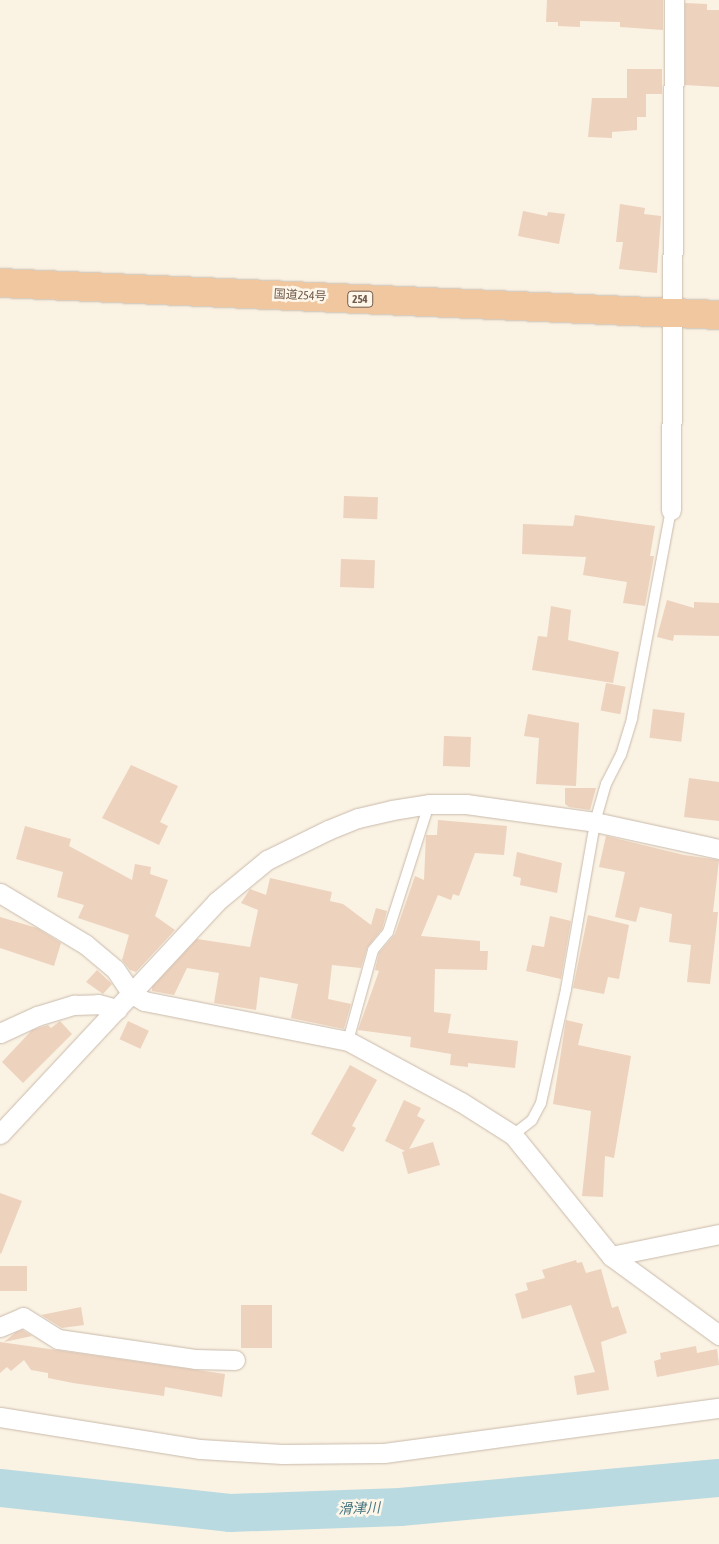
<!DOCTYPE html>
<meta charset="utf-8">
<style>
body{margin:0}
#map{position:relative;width:719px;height:1544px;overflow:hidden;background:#faf2e3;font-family:"Asap Condensed","Noto Sans JP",sans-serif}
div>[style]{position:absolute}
.river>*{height:38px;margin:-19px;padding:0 19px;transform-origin:19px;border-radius:19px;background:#badae1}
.building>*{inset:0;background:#edd2be;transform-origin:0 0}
.roads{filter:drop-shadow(0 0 1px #c9baab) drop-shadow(0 0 1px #c9baab)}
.service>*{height:10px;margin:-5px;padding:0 5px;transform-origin:5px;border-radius:5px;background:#fff}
.minor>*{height:19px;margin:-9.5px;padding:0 9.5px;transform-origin:9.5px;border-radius:9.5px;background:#fff}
.trunk>*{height:28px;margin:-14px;padding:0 14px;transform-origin:14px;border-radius:14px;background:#f1c7a0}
span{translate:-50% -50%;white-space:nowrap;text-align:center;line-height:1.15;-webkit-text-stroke:5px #fdf6e9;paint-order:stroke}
.shield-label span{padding:1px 4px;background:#fdf6e9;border:1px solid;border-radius:4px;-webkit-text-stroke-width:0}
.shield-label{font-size:11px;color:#6f5a4c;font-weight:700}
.street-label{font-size:12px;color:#6f5a4c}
.water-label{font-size:14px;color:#477681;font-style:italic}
</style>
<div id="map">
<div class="river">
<div style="left:0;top:1488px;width:231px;rotate:6.2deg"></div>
<div style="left:230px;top:1513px;width:170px;rotate:-2deg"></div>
<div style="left:400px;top:1507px;width:320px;rotate:-5.2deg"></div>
</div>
<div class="building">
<div style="clip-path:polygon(547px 0,663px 0,663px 30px,620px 27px,620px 22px,580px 21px,580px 27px,558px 26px,558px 22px,546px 22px)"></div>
<div style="clip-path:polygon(685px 3px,707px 4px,707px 10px,719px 10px,719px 87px,685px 85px)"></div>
<div style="clip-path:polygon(627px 69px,662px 69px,662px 94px,646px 94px,646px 117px,637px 117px,637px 130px,612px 132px,612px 138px,588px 137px,592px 98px,627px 98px)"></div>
<div style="clip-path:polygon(620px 204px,645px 208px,644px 214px,661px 216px,657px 273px,619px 269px,623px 242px,616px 242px)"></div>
<div style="clip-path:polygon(523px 211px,547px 216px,548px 212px,565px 214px,559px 244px,518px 236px)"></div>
<div style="left:344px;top:496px;width:34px;height:22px;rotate:2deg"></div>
<div style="clip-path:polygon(575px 515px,655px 526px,650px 556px,654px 556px,645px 606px,623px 603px,627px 582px,583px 575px,586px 557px,522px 554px,523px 524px,573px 526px)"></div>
<div style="left:341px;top:559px;width:34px;height:28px;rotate:2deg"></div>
<div style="clip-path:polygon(667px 600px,694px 608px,694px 602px,719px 603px,719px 636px,674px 635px,673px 641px,657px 637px)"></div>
<div style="clip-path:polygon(551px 606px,571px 610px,568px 640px,619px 652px,613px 683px,532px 670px,538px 636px,547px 637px)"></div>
<div style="left:606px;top:683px;width:20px;height:28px;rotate:11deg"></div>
<div style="left:653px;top:709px;width:32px;height:29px;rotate:7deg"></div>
<div style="clip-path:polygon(528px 714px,579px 723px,576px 786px,536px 784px,539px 738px,524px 736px)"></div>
<div style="left:444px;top:736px;width:27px;height:30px;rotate:2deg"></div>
<div style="clip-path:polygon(131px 765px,178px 786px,160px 822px,168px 826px,159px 845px,102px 818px)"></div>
<div style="clip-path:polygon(689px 778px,719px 782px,719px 821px,684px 817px)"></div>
<div style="clip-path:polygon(565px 788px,596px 788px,590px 810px,569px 807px,565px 804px)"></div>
<div style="clip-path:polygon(438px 820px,507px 826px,504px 855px,475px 853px,459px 896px,453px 894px,451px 900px,438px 895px,421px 936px,480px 941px,480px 951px,488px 951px,487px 970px,435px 969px,434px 1012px,451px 1014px,448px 1033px,518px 1041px,515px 1068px,468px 1063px,468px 1067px,450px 1065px,451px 1054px,410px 1047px,411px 1037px,358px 1030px,379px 971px,375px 970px,379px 953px,395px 934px,415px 876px,424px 880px,426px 835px,437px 835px)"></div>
<div style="clip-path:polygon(25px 826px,71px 839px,69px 846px,132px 880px,135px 864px,151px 867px,150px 874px,168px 880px,155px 916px,175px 930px,136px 972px,130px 970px,122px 960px,129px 935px,78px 918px,84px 905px,57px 897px,63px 872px,16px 859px)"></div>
<div style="clip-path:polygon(606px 836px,684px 855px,719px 860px,713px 912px,718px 912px,710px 984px,687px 982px,691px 945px,669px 942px,672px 914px,640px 907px,636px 922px,615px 917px,625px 872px,599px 867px)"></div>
<div style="clip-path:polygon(517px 852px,562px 863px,557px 893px,520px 885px,521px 878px,513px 876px)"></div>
<div style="clip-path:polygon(270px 878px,332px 892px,330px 901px,343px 904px,371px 925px,376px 908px,387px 911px,382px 929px,367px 948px,361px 968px,332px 965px,328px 999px,351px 1004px,344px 1029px,291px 1018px,298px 984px,260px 977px,256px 1010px,214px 1003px,219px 973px,187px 968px,174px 995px,152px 991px,152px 987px,197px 939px,250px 947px,258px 910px,241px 903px,250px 889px,266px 895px)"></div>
<div style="clip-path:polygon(588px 915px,629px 925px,619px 979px,608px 977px,604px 994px,573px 988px)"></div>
<div style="clip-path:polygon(550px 916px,571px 921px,561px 979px,526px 971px,532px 945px,544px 947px)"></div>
<div style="clip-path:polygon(0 917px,37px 928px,61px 943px,54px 966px,0 948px)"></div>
<div style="clip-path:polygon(97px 970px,112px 984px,103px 994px,86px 982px)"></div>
<div style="clip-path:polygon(566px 1020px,583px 1024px,578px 1045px,631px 1056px,614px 1158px,605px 1156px,603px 1197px,582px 1196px,591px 1111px,553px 1104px)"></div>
<div style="clip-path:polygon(60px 1021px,72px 1034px,23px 1083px,2px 1062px,32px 1030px,48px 1025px,51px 1028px)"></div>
<div style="left:128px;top:1021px;width:23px;height:20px;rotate:25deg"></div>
<div style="clip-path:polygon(350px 1065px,377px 1080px,352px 1126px,356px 1128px,343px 1152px,311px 1134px)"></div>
<div style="clip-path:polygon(404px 1100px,421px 1108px,417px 1116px,425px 1120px,409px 1149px,433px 1142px,440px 1165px,408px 1174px,402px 1152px,405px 1151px,385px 1141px)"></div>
<div style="clip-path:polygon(0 1193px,22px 1201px,1px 1254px,0 1253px)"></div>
<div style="clip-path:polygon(576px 1260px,577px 1263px,582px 1262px,586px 1273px,601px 1269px,612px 1308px,618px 1306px,627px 1333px,601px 1342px,609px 1390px,577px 1395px,574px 1376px,595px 1372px,571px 1305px,522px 1319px,515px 1294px,528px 1290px,526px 1283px,545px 1278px,542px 1270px)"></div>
<div style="left:0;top:1266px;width:27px;height:25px"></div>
<div style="left:241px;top:1305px;width:31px;height:43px"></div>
<div style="clip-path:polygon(81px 1307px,84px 1325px,62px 1328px,41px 1315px)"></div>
<div style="clip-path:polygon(22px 1330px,32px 1336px,4px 1342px,16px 1332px)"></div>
<div style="clip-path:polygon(0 1342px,225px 1374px,222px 1397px,165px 1387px,164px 1396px,73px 1383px,48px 1378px,48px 1373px,31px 1370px,24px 1360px,11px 1371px,7px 1367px,0 1373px)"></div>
<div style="clip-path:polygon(696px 1346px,697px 1353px,717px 1349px,719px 1365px,657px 1377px,654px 1361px,661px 1359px,660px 1353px)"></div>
</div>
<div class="roads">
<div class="service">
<div style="left:348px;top:1041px;width:94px;rotate:-74.6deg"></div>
<div style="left:373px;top:950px;width:23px;rotate:-50deg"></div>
<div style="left:388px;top:932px;width:134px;rotate:-72.2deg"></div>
<div style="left:513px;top:1135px;width:24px;rotate:-38deg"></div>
<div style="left:532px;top:1120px;width:19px;rotate:-62deg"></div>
<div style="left:541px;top:1103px;width:117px;rotate:-77.6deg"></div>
<div style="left:566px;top:989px;width:169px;rotate:-80.1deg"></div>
<div style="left:595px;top:822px;width:40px;rotate:-74deg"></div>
<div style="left:606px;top:784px;width:33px;rotate:-63deg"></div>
<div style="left:621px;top:755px;width:39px;rotate:-73deg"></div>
<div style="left:632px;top:718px;width:212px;rotate:-79.4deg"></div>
</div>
<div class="minor">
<div style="left:671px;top:510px;width:510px;rotate:-89.66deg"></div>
<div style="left:0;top:893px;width:99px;rotate:31deg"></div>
<div style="left:85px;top:944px;width:39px;rotate:40deg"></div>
<div style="left:115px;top:969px;width:30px;rotate:56deg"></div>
<div style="left:132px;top:994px;width:14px;rotate:30deg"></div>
<div style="left:144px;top:1001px;width:208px;rotate:11.1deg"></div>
<div style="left:348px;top:1041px;width:128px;rotate:28.4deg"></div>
<div style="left:461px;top:1102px;width:62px;rotate:32.4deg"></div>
<div style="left:513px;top:1135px;width:156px;rotate:51deg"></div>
<div style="left:611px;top:1256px;width:134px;rotate:36.2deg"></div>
<div style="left:0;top:1033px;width:41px;rotate:-24.7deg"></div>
<div style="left:37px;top:1016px;width:39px;rotate:-17deg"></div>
<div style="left:74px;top:1005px;width:24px;rotate:-2deg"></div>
<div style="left:98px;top:1004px;width:20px;rotate:15deg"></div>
<div style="left:0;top:1134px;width:317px;rotate:-47deg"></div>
<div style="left:216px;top:902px;width:66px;rotate:-39.5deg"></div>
<div style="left:267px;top:860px;width:68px;rotate:-26.2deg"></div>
<div style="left:328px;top:830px;width:32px;rotate:-22deg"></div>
<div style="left:358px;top:818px;width:35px;rotate:-13deg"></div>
<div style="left:392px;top:810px;width:37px;rotate:-9deg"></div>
<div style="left:429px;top:804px;width:37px"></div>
<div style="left:466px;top:804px;width:130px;rotate:7.9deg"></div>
<div style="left:595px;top:822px;width:127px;rotate:12.3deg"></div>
<div style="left:611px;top:1256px;width:110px;rotate:-11.5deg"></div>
<div style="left:0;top:1327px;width:25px;rotate:-23deg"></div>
<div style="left:23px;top:1317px;width:41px;rotate:32.2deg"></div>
<div style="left:58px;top:1339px;width:138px;rotate:8.3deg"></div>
<div style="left:195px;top:1359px;width:40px;rotate:1.4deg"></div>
<div style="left:0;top:1417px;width:203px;rotate:9.1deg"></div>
<div style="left:200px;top:1449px;width:82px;rotate:3.5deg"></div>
<div style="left:282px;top:1454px;width:102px;rotate:-0.6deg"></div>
<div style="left:384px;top:1453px;width:338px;rotate:-7.7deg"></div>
</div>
<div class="trunk">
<div style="left:0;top:283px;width:720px;rotate:2.55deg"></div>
</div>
</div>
<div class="shield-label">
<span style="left:360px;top:299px">254</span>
</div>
<div class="street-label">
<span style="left:300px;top:296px;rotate:3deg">国道254号</span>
</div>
<div class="water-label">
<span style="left:359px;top:1508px;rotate:-2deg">滑津川</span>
</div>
</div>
